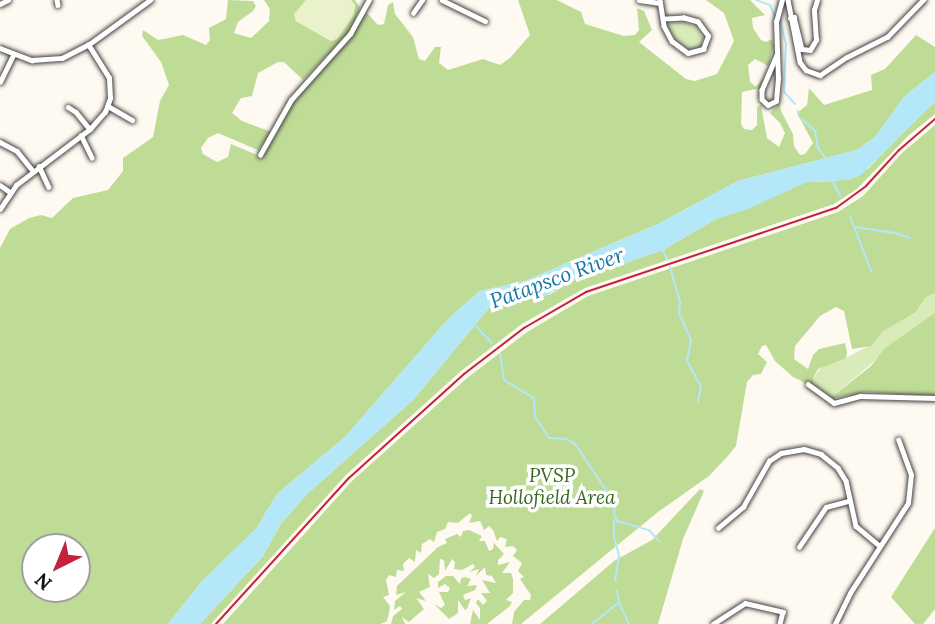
<!DOCTYPE html>
<style>
body{margin:0}
#map{position:relative;width:935px;height:624px;overflow:hidden;background:#fffaf1;font-family:Lora,serif}
div>[style]{position:absolute}
.green>*{inset:0;background:#d9ebb9}
.forest>*{inset:0;background:#bfdc97}
.pitch>*{inset:0;background:#e9f2cb}
.water>*{inset:0;background:#b4e7f8}
.stream>*{height:2px;margin:-1px;padding:0 1px;transform-origin:1px;border-radius:1px;background:#b4e7f8}
.roads{filter:drop-shadow(0 0 2px #424242) drop-shadow(0 0 2px #424242)}
.minor>*{height:4.5px;margin:-2.25px;padding:0 2.25px;transform-origin:2.25px;border-radius:2.25px;background:#fff}
.rail>*{height:2px;margin:-1px;padding:0 1px;transform-origin:1px;border-radius:1px;background:#c3223d}
span{translate:-50% -50%;white-space:nowrap;text-align:center;line-height:1.15;-webkit-text-stroke:7px #fff;paint-order:stroke}
.park-label{font-size:19px;color:#36691d;font-style:italic}
.water-label{font-size:21px;color:#1477a5;font-style:italic}
.north{position:absolute;left:21px;top:533px;width:70px;height:70px;box-sizing:border-box;background:#fff;border:2px solid #9f9f9f;border-radius:50%;rotate:223deg;font-size:19px;font-weight:700;line-height:28px;text-align:center;color:#0f0f0f}
.north::after{content:'';display:block;margin:auto;width:24px;height:32px;background:#c3223d;clip-path:polygon(50% 0,100% 100%,50% 72%,0 100%)}
</style>
<div id="map">
<div class="green">
<div style="clip-path:polygon(683px 22px,697px 27px,703px 38px,700px 48px,690px 50px,675px 40px,667px 27px,669px 23px)"></div>
<div style="clip-path:polygon(935px 293px,935px 394px,877px 359px,829px 399px,814px 387px,813px 378px,823px 365px,846px 358px,872px 344px,848px 310px,916px 312px,925px 298px)"></div>
</div>
<div class="forest">
<div style="clip-path:polygon(evenodd,228px 0,253px 1px,256px 6px,253px 11px,238px 22px,234px 33px,251px 38px,269px 21px,270px 9px,264px 0,306px 0,295px 14px,296px 21px,331px 41px,355px 6px,351px 0,355px 0,360px 7px,351px 30px,303px 80px,284px 62px,278px 62px,258px 73px,252px 96px,241px 98px,232px 113px,242px 121px,271px 132px,258px 150px,218px 133px,208px 138px,201px 148px,203px 154px,217px 162px,228px 157px,231px 144px,262px 157px,290px 107px,315px 73px,354px 32px,362px 16px,367px 13px,378px 25px,384px 24px,388px 5px,393px 2px,395px 14px,413px 37px,419px 59px,425px 61px,435px 47px,441px 47px,439px 63px,448px 70px,483px 59px,500px 65px,510px 58px,530px 35px,518px 0,557px 0,581px 12px,585px 24px,624px 36px,635px 35px,639px 30px,637px 8px,644px 11px,652px 30px,639px 42px,686px 79px,695px 81px,717px 74px,734px 41px,724px 13px,706px 0,750px 0,765px 15px,752px 18px,753px 28px,761px 40px,766px 42px,772px 39px,774px 46px,768px 66px,755px 59px,748px 65px,750px 82px,756px 87px,766px 75px,761px 88px,742px 92px,741px 124px,744px 129px,752px 130px,757px 125px,757px 107px,761px 105px,767px 138px,779px 147px,785px 133px,780px 123px,770px 113px,777px 106px,779px 95px,781px 111px,793px 134px,794px 146px,800px 155px,805px 154px,813px 143px,797px 113px,807px 105px,809px 88px,824px 105px,872px 90px,871px 75px,885px 69px,916px 35px,935px 47px,935px 72px,904px 97px,875px 137px,857px 150px,738px 181px,658px 224px,525px 281px,480px 291px,450px 317px,345px 437px,277px 494px,256px 529px,203px 580px,168px 624px,0 624px,0 248px,10px 229px,29px 218px,41px 215px,52px 218px,73px 198px,108px 190px,123px 171px,123px 158px,153px 137px,160px 101px,169px 85px,161px 62px,142px 36px,143px 30px,158px 40px,183px 35px,206px 45px,210px 40px,209px 28px,226px 19px,228px 0,35px 547px,77px 547px,77px 589px,35px 589px,35px 547px)"></div>
<div style="clip-path:polygon(935px 102px,935px 114px,908px 136px,857px 189px,834px 204px,585px 288px,522px 324px,461px 371px,346px 475px,211px 624px,200px 624px,263px 556px,280px 525px,307px 494px,413px 400px,493px 303px,529px 295px,549px 295px,574px 280px,663px 250px,716px 219px,807px 182px,836px 181px,868px 169px,908px 126px)"></div>
<div style="clip-path:polygon(935px 125px,935px 293px,925px 298px,916px 312px,883px 331px,871px 346px,852px 349px,844px 311px,836px 307px,820px 316px,795px 346px,794px 359px,808px 369px,813px 355px,819px 349px,845px 343px,847px 352px,846px 358px,818px 369px,813px 378px,814px 387px,793px 377px,775px 361px,766px 345px,762px 346px,758px 354px,767px 362px,761px 374px,753px 375px,747px 382px,736px 446px,727px 457px,709px 476px,658px 512px,521px 624px,512px 624px,514px 612px,524px 600px,530px 600px,531px 595px,520px 579px,524px 577px,518px 571px,522px 563px,513px 556px,517px 550px,513px 546px,505px 547px,507px 539px,500px 537px,497px 541px,493px 530px,489px 526px,484px 530px,480px 521px,469px 523px,472px 516px,470px 513px,458px 523px,448px 522px,445px 529px,437px 532px,434px 542px,430px 539px,422px 544px,421px 553px,416px 550px,415px 562px,409px 558px,403px 564px,404px 571px,397px 570px,396px 577px,389px 575px,386px 580px,389px 595px,383px 597px,390px 606px,389px 613px,387px 621px,381px 624px,223px 624px,352px 481px,467px 378px,527px 332px,588px 296px,838px 212px,863px 196px,902px 153px)"></div>
<div style="clip-path:polygon(935px 313px,935px 396px,866px 392px,829px 399px,871px 366px,885px 348px)"></div>
<div style="clip-path:polygon(700px 489px,704px 491px,683px 539px,658px 624px,540px 624px,614px 561px,652px 540px)"></div>
<div style="clip-path:polygon(935px 528px,935px 609px,923px 624px,915px 624px,891px 597px)"></div>
<div style="clip-path:polygon(469px 530px,482px 536px,479px 541px,485px 541px,489px 551px,493px 549px,494px 543px,504px 554px,498px 560px,498px 565px,510px 562px,502px 573px,511px 573px,513px 579px,513px 593px,506px 600px,512px 602px,510px 606px,487px 624px,470px 624px,473px 610px,480px 620px,480px 608px,476px 603px,478px 599px,483px 605px,487px 601px,481px 593px,490px 593px,482px 580px,496px 583px,492px 576px,486px 575px,485px 567px,476px 576px,479px 569px,469px 572px,475px 567px,473px 564px,462px 570px,454px 569px,455px 562px,452px 559px,445px 571px,444px 560px,440px 559px,439px 574px,434px 578px,428px 574px,430px 587px,419px 592px,426px 601px,416px 598px,424px 609px,409px 622px,402px 617px,405px 624px,391px 624px,393px 616px,402px 609px,400px 606px,394px 610px,395px 601px,406px 592px,396px 595px,397px 586px,438px 547px,447px 543px,445px 539px,457px 534px,461px 537px,463px 531px)"></div>
<div style="clip-path:polygon(446px 576px,453px 576px,460px 584px,461px 578px,465px 577px,471px 579px,467px 586px,477px 585px,475px 590px,463px 595px,465px 600px,471px 598px,467px 609px,465px 610px,458px 600px,458px 613px,449px 619px,434px 604px,441px 608px,445px 605px,439px 592px,448px 592px,450px 588px,445px 584px,438px 588px,438px 582px)"></div>
</div>
<div class="pitch">
<div style="clip-path:polygon(306px 0,351px 0,355px 5px,354px 15px,337px 39px,331px 41px,296px 21px,294px 14px)"></div>
</div>
<div class="water">
<div style="clip-path:polygon(935px 72px,935px 102px,861px 175px,849px 180px,807px 182px,748px 209px,716px 219px,663px 250px,574px 280px,542px 298px,529px 295px,493px 303px,413px 400px,307px 494px,280px 525px,263px 556px,200px 624px,168px 624px,203px 580px,256px 529px,277px 494px,345px 437px,450px 317px,480px 291px,525px 281px,658px 224px,738px 181px,857px 150px,875px 137px,904px 97px)"></div>
</div>
<div class="stream">
<div style="left:756px;top:0;width:15px;rotate:20deg"></div>
<div style="left:770px;top:5px;width:13px;rotate:67deg"></div>
<div style="left:780px;top:20px;width:25px;rotate:76deg"></div>
<div style="left:786px;top:44px;width:48px;rotate:92.4deg"></div>
<div style="left:784px;top:92px;width:16px;rotate:47deg"></div>
<div style="left:798px;top:111px;width:2px;rotate:63deg"></div>
<div style="left:803px;top:120px;width:16px;rotate:43deg"></div>
<div style="left:815px;top:131px;width:17px;rotate:80deg"></div>
<div style="left:818px;top:148px;width:15px;rotate:53deg"></div>
<div style="left:833px;top:182px;width:16px;rotate:63deg"></div>
<div style="left:850px;top:216px;width:59px;rotate:69.1deg"></div>
<div style="left:855px;top:227px;width:40px;rotate:8.5deg"></div>
<div style="left:895px;top:233px;width:16px;rotate:18deg"></div>
<div style="left:663px;top:250px;width:10px;rotate:66deg"></div>
<div style="left:670px;top:267px;width:37px;rotate:74deg"></div>
<div style="left:680px;top:303px;width:10px;rotate:96deg"></div>
<div style="left:679px;top:313px;width:30px;rotate:66deg"></div>
<div style="left:691px;top:340px;width:21px;rotate:101deg"></div>
<div style="left:687px;top:361px;width:29px;rotate:61deg"></div>
<div style="left:701px;top:386px;width:16px;rotate:101deg"></div>
<div style="left:474px;top:324px;width:26px;rotate:47deg"></div>
<div style="left:500px;top:354px;width:26px;rotate:81deg"></div>
<div style="left:504px;top:380px;width:35px;rotate:31deg"></div>
<div style="left:534px;top:398px;width:19px;rotate:87deg"></div>
<div style="left:535px;top:417px;width:25px;rotate:56deg"></div>
<div style="left:549px;top:438px;width:18px;rotate:3deg"></div>
<div style="left:567px;top:439px;width:11px;rotate:34deg"></div>
<div style="left:576px;top:445px;width:71px;rotate:56.5deg"></div>
<div style="left:615px;top:504px;width:10px;rotate:96deg"></div>
<div style="left:614px;top:514px;width:8px;rotate:67deg"></div>
<div style="left:617px;top:521px;width:33px;rotate:16deg"></div>
<div style="left:649px;top:530px;width:15px;rotate:48deg"></div>
<div style="left:614px;top:520px;width:17px;rotate:90deg"></div>
<div style="left:614px;top:537px;width:20px;rotate:75deg"></div>
<div style="left:619px;top:556px;width:25px;rotate:99deg"></div>
<div style="left:617px;top:590px;width:12px;rotate:81deg"></div>
<div style="left:619px;top:602px;width:24px;rotate:66deg"></div>
<div style="left:592px;top:624px;width:33px;rotate:-39deg"></div>
</div>
<div class="roads">
<div class="minor">
<div style="left:57px;top:0;width:5px;rotate:79deg"></div>
<div style="left:442px;top:0;width:48px;rotate:26deg"></div>
<div style="left:639px;top:0;width:21px;rotate:8deg"></div>
<div style="left:660px;top:0;width:26px;rotate:81deg"></div>
<div style="left:664px;top:26px;width:17px;rotate:62deg"></div>
<div style="left:672px;top:41px;width:20px;rotate:37deg"></div>
<div style="left:688px;top:53px;width:16px;rotate:-15deg"></div>
<div style="left:703px;top:49px;width:14px;rotate:-69deg"></div>
<div style="left:708px;top:36px;width:17px;rotate:-126deg"></div>
<div style="left:698px;top:22px;width:15px;rotate:-164deg"></div>
<div style="left:684px;top:18px;width:21px;rotate:177deg"></div>
<div style="left:788px;top:0;width:63px;rotate:79deg"></div>
<div style="left:800px;top:62px;width:10px;rotate:53deg"></div>
<div style="left:806px;top:70px;width:15px;rotate:20deg"></div>
<div style="left:820px;top:75px;width:32px;rotate:-34deg"></div>
<div style="left:847px;top:57px;width:45px;rotate:-26.6deg"></div>
<div style="left:887px;top:37px;width:52px;rotate:-45.8deg"></div>
<div style="left:0;top:4px;width:9px;rotate:-27deg"></div>
<div style="left:413px;top:13px;width:16px;rotate:-55deg"></div>
<div style="left:790px;top:18px;width:4px;rotate:-14deg"></div>
<div style="left:794px;top:17px;width:33px;rotate:76deg"></div>
<div style="left:802px;top:49px;width:8px;rotate:7deg"></div>
<div style="left:810px;top:50px;width:12px;rotate:-59deg"></div>
<div style="left:816px;top:40px;width:30px;rotate:-94deg"></div>
<div style="left:814px;top:10px;width:10px;rotate:-73deg"></div>
<div style="left:0;top:48px;width:34px;rotate:21deg"></div>
<div style="left:32px;top:60px;width:30px;rotate:-4deg"></div>
<div style="left:62px;top:58px;width:29px;rotate:-27deg"></div>
<div style="left:88px;top:45px;width:77px;rotate:-36deg"></div>
<div style="left:777px;top:55px;width:38px;rotate:113deg"></div>
<div style="left:762px;top:90px;width:9px;rotate:90deg"></div>
<div style="left:762px;top:99px;width:8px;rotate:45deg"></div>
<div style="left:768px;top:105px;width:9px;rotate:-27deg"></div>
<div style="left:776px;top:101px;width:22px;rotate:-85deg"></div>
<div style="left:778px;top:79px;width:57px;rotate:-92deg"></div>
<div style="left:776px;top:22px;width:23px;rotate:-75deg"></div>
<div style="left:0;top:82px;width:30px;rotate:-64deg"></div>
<div style="left:108px;top:106px;width:28px;rotate:30deg"></div>
<div style="left:68px;top:107px;width:9px;rotate:32deg"></div>
<div style="left:76px;top:112px;width:22px;rotate:51deg"></div>
<div style="left:81px;top:135px;width:25px;rotate:64deg"></div>
<div style="left:0;top:142px;width:19px;rotate:28deg"></div>
<div style="left:17px;top:151px;width:26px;rotate:51deg"></div>
<div style="left:260px;top:155px;width:63px;rotate:-60.6deg"></div>
<div style="left:291px;top:100px;width:89px;rotate:-48.2deg"></div>
<div style="left:350px;top:34px;width:39px;rotate:-61deg"></div>
<div style="left:39px;top:166px;width:23px;rotate:65deg"></div>
<div style="left:0;top:185px;width:12px;rotate:35deg"></div>
<div style="left:0;top:209px;width:29px;rotate:-56deg"></div>
<div style="left:16px;top:185px;width:93px;rotate:-37.1deg"></div>
<div style="left:90px;top:129px;width:23px;rotate:-49deg"></div>
<div style="left:105px;top:112px;width:15px;rotate:-70deg"></div>
<div style="left:110px;top:98px;width:20px;rotate:-93deg"></div>
<div style="left:109px;top:78px;width:39px;rotate:-122deg"></div>
<div style="left:808px;top:384px;width:32px;rotate:36deg"></div>
<div style="left:834px;top:403px;width:27px;rotate:-15deg"></div>
<div style="left:860px;top:396px;width:75px;rotate:1.5deg"></div>
<div style="left:718px;top:528px;width:33px;rotate:-40deg"></div>
<div style="left:743px;top:507px;width:53px;rotate:-60.5deg"></div>
<div style="left:769px;top:461px;width:14px;rotate:-34deg"></div>
<div style="left:781px;top:453px;width:23px;rotate:-10deg"></div>
<div style="left:804px;top:449px;width:18px;rotate:16deg"></div>
<div style="left:821px;top:454px;width:22px;rotate:39deg"></div>
<div style="left:838px;top:468px;width:15px;rotate:58deg"></div>
<div style="left:846px;top:481px;width:46px;rotate:77.5deg"></div>
<div style="left:856px;top:526px;width:31px;rotate:40deg"></div>
<div style="left:799px;top:547px;width:48px;rotate:-56deg"></div>
<div style="left:826px;top:507px;width:24px;rotate:-15deg"></div>
<div style="left:713px;top:624px;width:38px;rotate:-33deg"></div>
<div style="left:745px;top:603px;width:39px;rotate:13deg"></div>
<div style="left:783px;top:612px;width:12px;rotate:104deg"></div>
<div style="left:835px;top:624px;width:34px;rotate:-64deg"></div>
<div style="left:850px;top:593px;width:107px;rotate:-57.2deg"></div>
<div style="left:908px;top:503px;width:28px;rotate:-84deg"></div>
<div style="left:911px;top:475px;width:37px;rotate:-110deg"></div>
</div>
</div>
<div class="rail">
<div style="left:216px;top:624px;width:197px;rotate:-47.7deg"></div>
<div style="left:349px;top:478px;width:155px;rotate:-42.1deg"></div>
<div style="left:464px;top:374px;width:76px;rotate:-37.5deg"></div>
<div style="left:524px;top:328px;width:72px;rotate:-30.1deg"></div>
<div style="left:586px;top:292px;width:264px;rotate:-18.6deg"></div>
<div style="left:836px;top:208px;width:37px;rotate:-36deg"></div>
<div style="left:866px;top:186px;width:49px;rotate:-47.5deg"></div>
<div style="left:899px;top:150px;width:48px;rotate:-40.7deg"></div>
</div>
<div class="park-label">
<span style="left:552px;top:487px">PVSP<br>Hollofield Area</span>
</div>
<div class="water-label">
<span style="left:557px;top:278px;rotate:-20deg">Patapsco River</span>
</div>
<div class="north">N</div>
</div>
